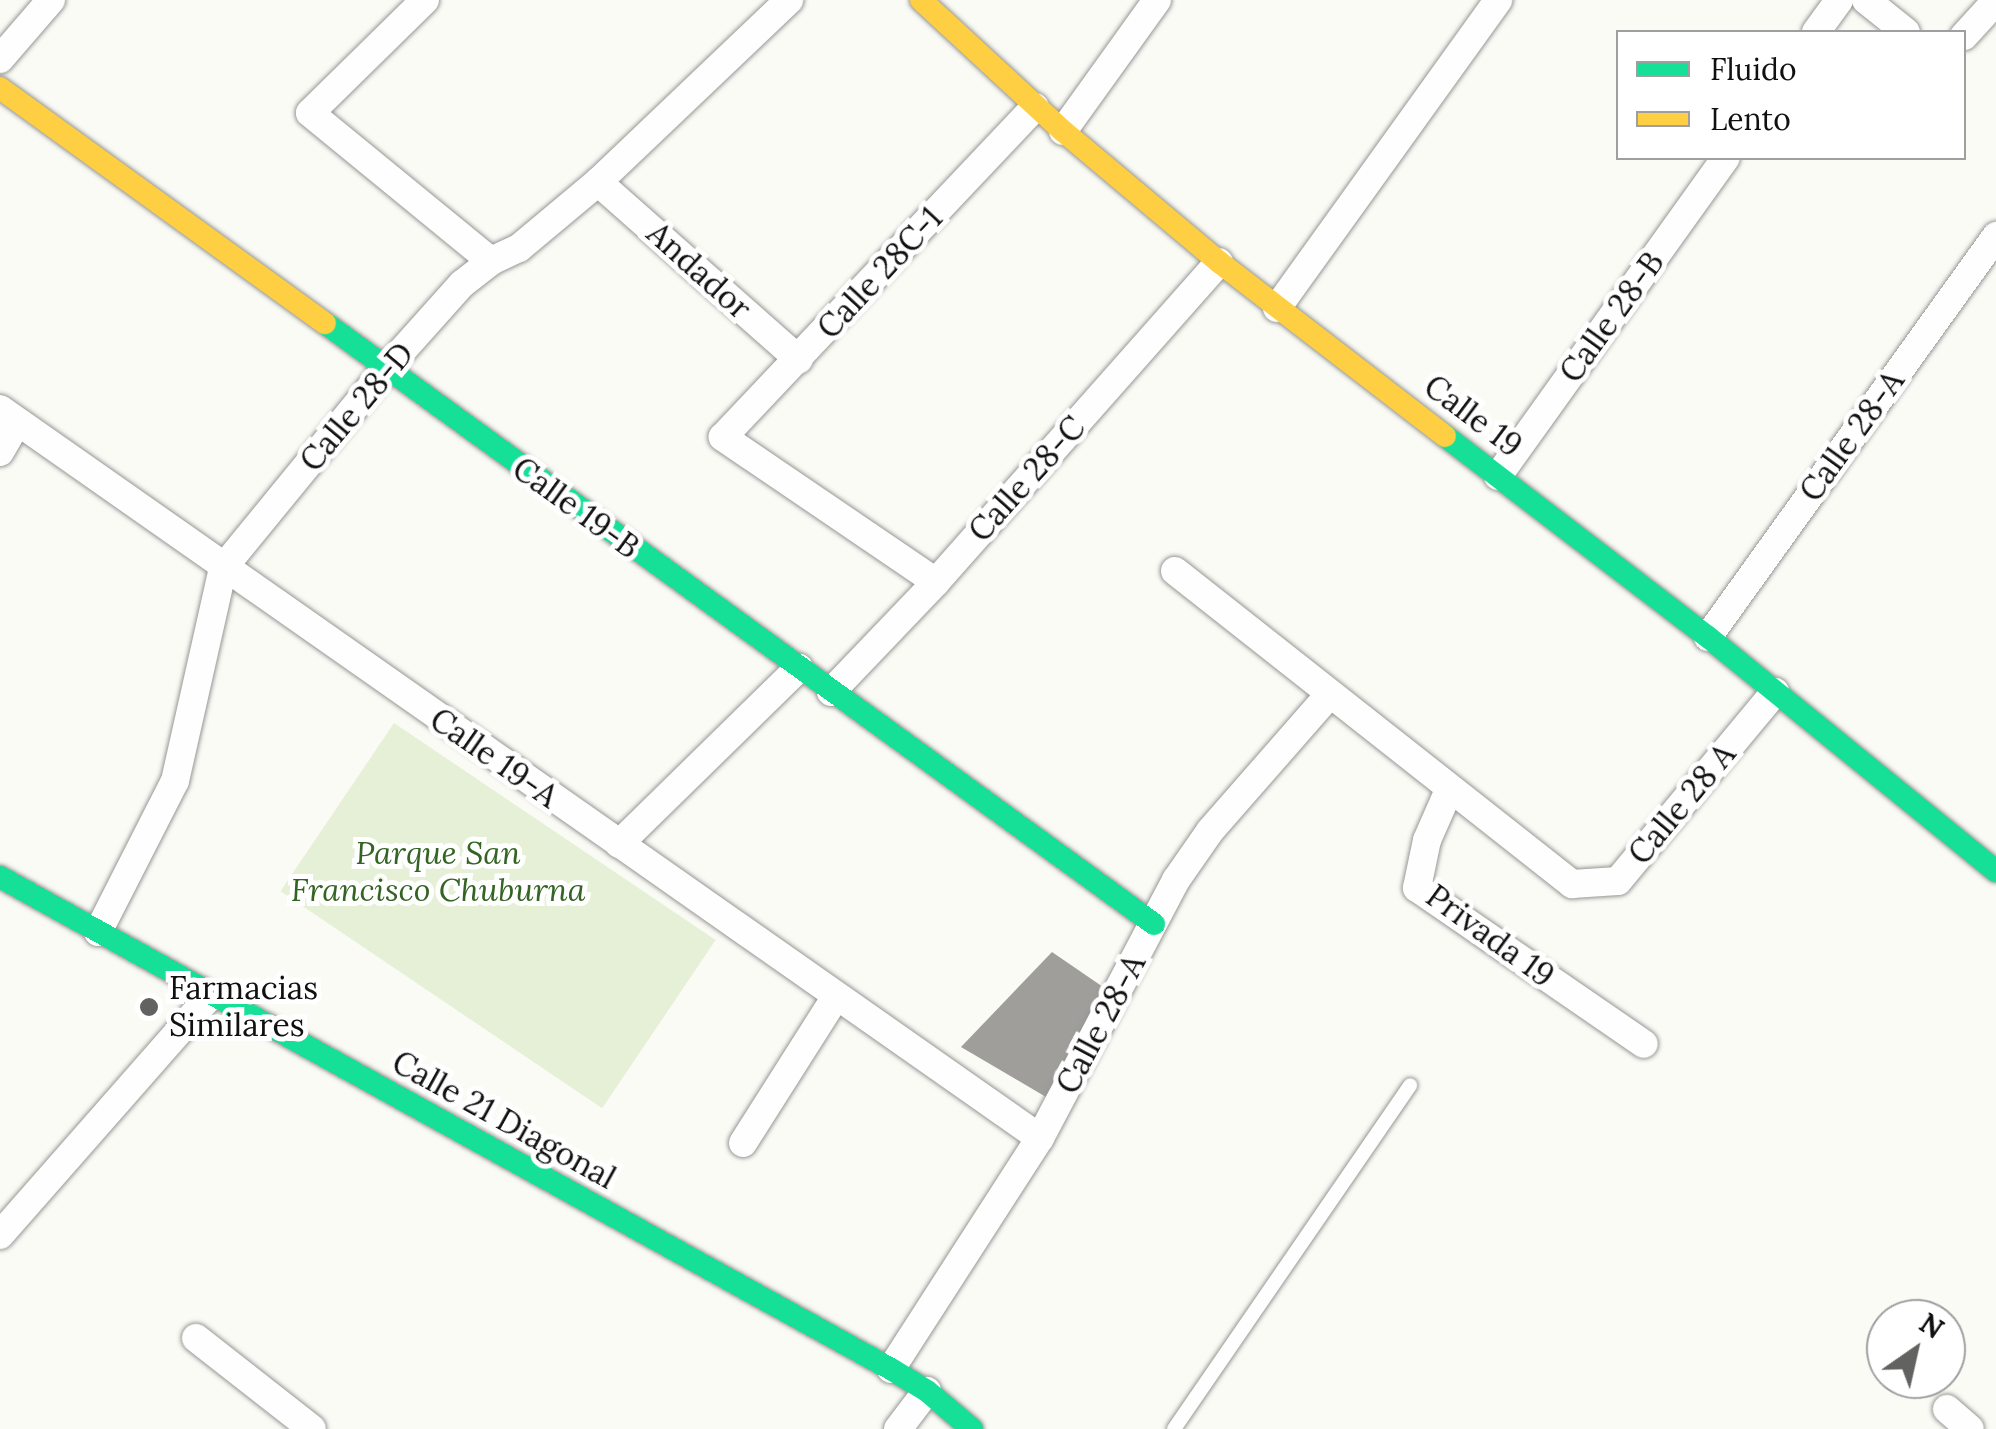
<!DOCTYPE html>
<style>
body{margin:0}
#map{position:relative;width:1996px;height:1429px;overflow:hidden;background:#fbfbf6;font-family:Lora,serif}
div>[style]{position:absolute}
.green>*{inset:0;background:#e6f0d7;transform-origin:0 0}
.building>*{inset:0;background:#9f9e9b}
.roads{filter:drop-shadow(0 0 2px #969694) drop-shadow(0 0 2px #969694)}
.lane>*{height:14px;margin:-7px;padding:0 7px;transform-origin:7px;border-radius:7px;background:#fefefe}
.street>*{height:28px;margin:-14px;padding:0 14px;transform-origin:14px;border-radius:14px;background:#fefefe}
.fast>*{height:22px;margin:-11px;padding:0 11px;transform-origin:11px;border-radius:11px;background:#16e098}
.slow>*{height:22px;margin:-11px;padding:0 11px;transform-origin:11px;border-radius:11px;background:#ffcf43}
.dots>*{width:28px;height:28px;translate:-50% -50%;box-sizing:border-box;border:5px solid #fff;border-radius:50%}
span{translate:-50% -50%;white-space:nowrap;text-align:center;line-height:1.15;-webkit-text-stroke:10px #fff;paint-order:stroke}
.street-label{font-size:32px;color:#101010}
.park-label{font-size:32px;color:#336423;font-style:italic}
.poi-label{font-size:32px;color:#101010}
.left{translate:0 -50%;text-align:left}
.legend{position:absolute;left:1616px;top:30px;width:350px;height:130px;box-sizing:border-box;background:#fff;border:2px solid #9f9f9f;margin:0;padding:12px 18px;list-style:none;font-size:30px;color:#101010}
.legend li{display:flex;align-items:center;gap:20px;height:50px}
.legend b{width:50px;border:2px solid #9f9f9f}
.north{position:absolute;left:1866px;top:1299px;width:100px;height:100px;box-sizing:border-box;background:#fff;border:2px solid #9f9f9f;border-radius:50%;rotate:34deg;font-size:28px;font-weight:700;line-height:40px;text-align:center;color:#101010}
.north::after{content:'';display:block;margin:auto;width:35px;height:45px;background:#626260;clip-path:polygon(50% 0,100% 100%,50% 72%,0 100%)}
</style>
<div id="map">
<div class="green">
<div style="left:394px;top:723px;width:388px;height:203px;rotate:34deg"></div>
</div>
<div class="building">
<div style="clip-path:polygon(1052px 952px,1106px 989px,1046px 1097px,961px 1047px)"></div>
</div>
<div class="roads">
<div class="lane">
<div style="left:1174px;top:1429px;width:417px;rotate:-55.5deg"></div>
</div>
<div class="street">
<div style="left:425px;top:0;width:161px;rotate:135.5deg"></div>
<div style="left:310px;top:113px;width:234px;rotate:39.3deg"></div>
<div style="left:1866px;top:0;width:51px;rotate:38.7deg"></div>
<div style="left:1816px;top:32px;width:39px;rotate:-54deg"></div>
<div style="left:1964px;top:36px;width:47px;rotate:-47.6deg"></div>
<div style="left:0;top:59px;width:78px;rotate:-49.2deg"></div>
<div style="left:1063px;top:131px;width:161px;rotate:-54.3deg"></div>
<div style="left:598px;top:182px;width:268px;rotate:41.5deg"></div>
<div style="left:1277px;top:308px;width:379px;rotate:-54.3deg"></div>
<div style="left:0;top:409px;width:1270px;rotate:35.03deg"></div>
<div style="left:0;top:452px;width:34px;rotate:-60deg"></div>
<div style="left:1498px;top:476px;width:391px;rotate:-54.4deg"></div>
<div style="left:1175px;top:571px;width:506px;rotate:38.25deg"></div>
<div style="left:1572px;top:884px;width:46px;rotate:-3.7deg"></div>
<div style="left:1618px;top:881px;width:246px;rotate:-50.3deg"></div>
<div style="left:936px;top:582px;width:258px;rotate:-145.8deg"></div>
<div style="left:723px;top:437px;width:454px;rotate:-46.6deg"></div>
<div style="left:1708px;top:637px;width:494px;rotate:-54.3deg"></div>
<div style="left:831px;top:692px;width:152px;rotate:-46.3deg"></div>
<div style="left:936px;top:582px;width:427px;rotate:-48.5deg"></div>
<div style="left:1449px;top:790px;width:55px;rotate:113.7deg"></div>
<div style="left:1427px;top:840px;width:49px;rotate:101.8deg"></div>
<div style="left:1417px;top:888px;width:275px;rotate:34.5deg"></div>
<div style="left:619px;top:844px;width:252px;rotate:-44.4deg"></div>
<div style="left:98px;top:932px;width:169px;rotate:-63deg"></div>
<div style="left:175px;top:781px;width:218px;rotate:-77.3deg"></div>
<div style="left:223px;top:568px;width:256px;rotate:-50.7deg"></div>
<div style="left:385px;top:370px;width:115px;rotate:-48.2deg"></div>
<div style="left:462px;top:284px;width:37px;rotate:-38deg"></div>
<div style="left:491px;top:261px;width:31px;rotate:-25deg"></div>
<div style="left:519px;top:248px;width:103px;rotate:-39.9deg"></div>
<div style="left:598px;top:182px;width:264px;rotate:-43.6deg"></div>
<div style="left:743px;top:1143px;width:172px;rotate:-57.6deg"></div>
<div style="left:0;top:1235px;width:318px;rotate:-48.7deg"></div>
<div style="left:196px;top:1338px;width:147px;rotate:38.1deg"></div>
<div style="left:891px;top:1369px;width:275px;rotate:-57.2deg"></div>
<div style="left:1040px;top:1138px;width:292px;rotate:-62.2deg"></div>
<div style="left:1176px;top:880px;width:60px;rotate:-55.2deg"></div>
<div style="left:1210px;top:831px;width:182px;rotate:-48.8deg"></div>
<div style="left:1947px;top:1409px;width:30px;rotate:41deg"></div>
<div style="left:898px;top:1429px;width:48px;rotate:-52.7deg"></div>
</div>
<div class="fast">
<div style="left:325px;top:323px;width:1024px;rotate:35.94deg"></div>
<div style="left:1445px;top:436px;width:331px;rotate:37.4deg"></div>
<div style="left:1708px;top:637px;width:371px;rotate:39.1deg"></div>
<div style="left:0;top:877px;width:1018px;rotate:28.91deg"></div>
<div style="left:891px;top:1369px;width:42px;rotate:31.4deg"></div>
<div style="left:927px;top:1391px;width:59px;rotate:40.2deg"></div>
</div>
<div class="slow">
<div style="left:921px;top:0;width:193px;rotate:42.7deg"></div>
<div style="left:1063px;top:131px;width:204px;rotate:40deg"></div>
<div style="left:1219px;top:262px;width:285px;rotate:37.6deg"></div>
<div style="left:0;top:88px;width:401px;rotate:35.9deg"></div>
</div>
</div>
<div class="dots">
<div style="left:149px;top:1007px;background:#626260"></div>
</div>
<div class="street-label">
<span style="left:699px;top:271px;rotate:42deg">Andador</span>
<span style="left:880px;top:273px;rotate:-47deg">Calle 28C-1</span>
<span style="left:1612px;top:317px;rotate:-54deg">Calle 28-B</span>
<span style="left:357px;top:407px;rotate:-50deg">Calle 28-D</span>
<span style="left:1473px;top:416px;rotate:37deg">Calle 19</span>
<span style="left:1852px;top:436px;rotate:-54deg">Calle 28-A</span>
<span style="left:1027px;top:479px;rotate:-48deg">Calle 28-C</span>
<span style="left:576px;top:508px;rotate:36deg">Calle 19-B</span>
<span style="left:494px;top:758px;rotate:35deg">Calle 19-A</span>
<span style="left:1682px;top:804px;rotate:-50deg">Calle 28 A</span>
<span style="left:1490px;top:936px;rotate:36deg">Privada 19</span>
<span style="left:1101px;top:1024px;rotate:-62deg">Calle 28-A</span>
<span style="left:504px;top:1120px;rotate:29deg">Calle 21 Diagonal</span>
</div>
<div class="park-label">
<span style="left:438px;top:872px">Parque San<br>Francisco Chuburna</span>
</div>
<div class="poi-label">
<span class="left" style="left:169px;top:1007px">Farmacias<br>Similares</span>
</div>
<ul class="legend">
<li><b style="height:12px;background:#16e098"></b>Fluido</li>
<li><b style="height:12px;background:#ffcf43"></b>Lento</li>
</ul>
<div class="north">N</div>
</div>
